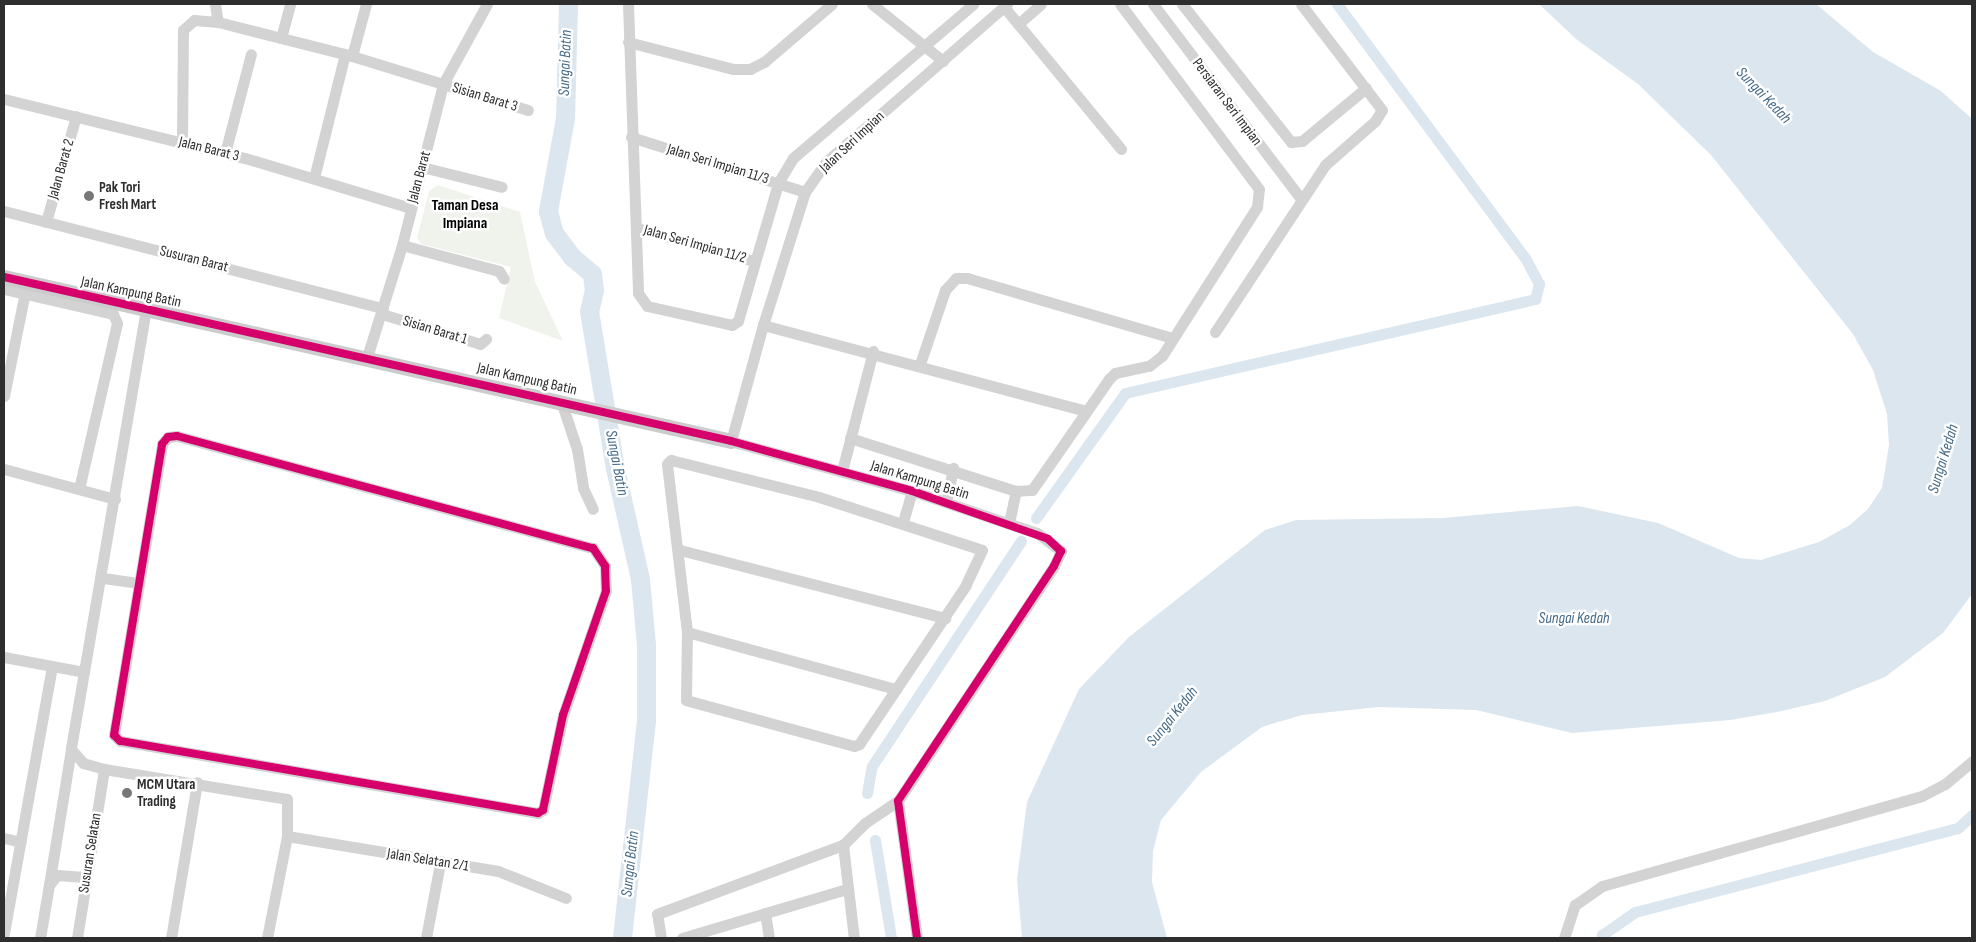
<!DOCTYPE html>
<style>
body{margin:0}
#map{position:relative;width:1976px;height:942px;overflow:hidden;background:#fff;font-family:"Sofia Sans Condensed",sans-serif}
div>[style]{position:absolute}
.green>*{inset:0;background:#f0f3ec}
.water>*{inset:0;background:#dbe6ef}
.canal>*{height:11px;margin:-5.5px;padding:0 5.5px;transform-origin:5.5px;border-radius:5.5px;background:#dbe6ef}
.river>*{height:19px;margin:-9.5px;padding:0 9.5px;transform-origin:9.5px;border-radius:9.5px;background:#dbe6ef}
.street>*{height:11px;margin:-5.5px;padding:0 5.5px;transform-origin:5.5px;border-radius:5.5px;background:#d3d3d3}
.secondary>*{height:15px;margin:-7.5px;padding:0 7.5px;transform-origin:7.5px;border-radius:7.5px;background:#ccc}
.cycleway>*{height:8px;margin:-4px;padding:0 4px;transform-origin:4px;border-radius:4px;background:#d6006c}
.dots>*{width:14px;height:14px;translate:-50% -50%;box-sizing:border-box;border:2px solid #fff;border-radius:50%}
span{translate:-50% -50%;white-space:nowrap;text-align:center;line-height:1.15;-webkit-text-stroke:5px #fff;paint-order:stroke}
.street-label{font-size:15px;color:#2e2e2e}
.poi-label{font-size:15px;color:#2e2e2e;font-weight:700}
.left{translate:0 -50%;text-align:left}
.water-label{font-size:16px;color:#446a88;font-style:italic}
.neighbourhood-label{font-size:16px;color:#000;font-weight:700}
.frame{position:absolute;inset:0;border:5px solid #2e2e2e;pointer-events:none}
</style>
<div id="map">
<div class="green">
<div style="clip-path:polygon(438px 185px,520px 212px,535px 282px,563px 341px,499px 318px,511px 267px,421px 244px,417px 238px,429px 191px)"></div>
</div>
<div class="water">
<div style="clip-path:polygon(1539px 4px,1816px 4px,1873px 52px,1941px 91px,1972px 119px,1972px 594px,1943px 633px,1885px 677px,1825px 701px,1777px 712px,1730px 720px,1572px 733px,1476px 710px,1379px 707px,1302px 715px,1262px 727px,1201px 772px,1161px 820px,1153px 851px,1152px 882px,1167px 938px,1022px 938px,1017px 879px,1027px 802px,1079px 689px,1129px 637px,1265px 530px,1296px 520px,1443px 518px,1578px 506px,1658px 523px,1739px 558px,1761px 560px,1819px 542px,1850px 525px,1868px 509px,1882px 488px,1889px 445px,1887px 414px,1873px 370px,1853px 334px,1711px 155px,1638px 84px,1576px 39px)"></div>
</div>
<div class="canal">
<div style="left:1036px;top:518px;width:153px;rotate:-54.5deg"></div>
<div style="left:1125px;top:393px;width:421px;rotate:-12.9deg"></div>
<div style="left:1535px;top:299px;width:16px;rotate:-75deg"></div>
<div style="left:1539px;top:284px;width:30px;rotate:-118deg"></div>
<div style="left:1525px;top:258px;width:316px;rotate:-126.5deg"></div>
<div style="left:867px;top:793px;width:27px;rotate:-80deg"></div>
<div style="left:872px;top:766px;width:270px;rotate:-56.5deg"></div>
<div style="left:875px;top:840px;width:99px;rotate:80.7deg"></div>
<div style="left:1604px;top:938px;width:4px;rotate:-124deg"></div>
<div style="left:1602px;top:935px;width:40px;rotate:-34.9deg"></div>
<div style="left:1635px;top:912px;width:334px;rotate:-14.6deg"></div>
<div style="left:1958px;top:828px;width:19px;rotate:-43deg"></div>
</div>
<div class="river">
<div style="left:568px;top:4px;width:114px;rotate:91.5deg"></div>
<div style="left:565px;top:118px;width:95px;rotate:100.4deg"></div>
<div style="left:548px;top:211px;width:23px;rotate:75deg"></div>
<div style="left:554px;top:233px;width:30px;rotate:53deg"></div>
<div style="left:572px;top:257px;width:26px;rotate:40deg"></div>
<div style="left:592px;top:274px;width:16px;rotate:83deg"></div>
<div style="left:594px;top:290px;width:22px;rotate:103deg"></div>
<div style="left:589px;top:311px;width:159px;rotate:80.6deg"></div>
<div style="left:615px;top:468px;width:114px;rotate:77.3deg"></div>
<div style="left:640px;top:579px;width:66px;rotate:84.8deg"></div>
<div style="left:646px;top:645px;width:75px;rotate:90deg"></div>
<div style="left:646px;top:720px;width:219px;rotate:96.3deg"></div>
</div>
<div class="street">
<div style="left:215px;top:4px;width:18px;rotate:81deg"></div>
<div style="left:218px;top:22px;width:138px;rotate:14.2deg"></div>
<div style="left:352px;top:56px;width:184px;rotate:17.1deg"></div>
<div style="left:628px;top:4px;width:289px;rotate:88deg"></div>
<div style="left:638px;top:293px;width:16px;rotate:55deg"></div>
<div style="left:647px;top:306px;width:87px;rotate:12.6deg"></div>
<div style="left:732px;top:325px;width:7px;rotate:-34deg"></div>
<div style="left:738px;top:321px;width:144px;rotate:-73.8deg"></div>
<div style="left:778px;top:183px;width:29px;rotate:-59deg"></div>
<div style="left:793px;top:158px;width:237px;rotate:-40.5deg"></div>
<div style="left:872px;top:4px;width:91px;rotate:38.8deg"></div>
<div style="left:1153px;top:4px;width:246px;rotate:52.8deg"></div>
<div style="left:1182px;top:4px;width:176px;rotate:51.7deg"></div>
<div style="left:1291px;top:142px;width:11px;rotate:-5deg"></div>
<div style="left:1302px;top:141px;width:83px;rotate:-39.6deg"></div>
<div style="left:1004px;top:7px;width:184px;rotate:50.5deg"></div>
<div style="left:1018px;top:24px;width:30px;rotate:-41deg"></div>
<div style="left:281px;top:38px;width:35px;rotate:-75deg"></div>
<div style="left:628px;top:42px;width:108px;rotate:14.4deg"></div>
<div style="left:733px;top:69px;width:17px"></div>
<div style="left:750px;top:69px;width:16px;rotate:-27deg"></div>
<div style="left:764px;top:62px;width:89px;rotate:-40.5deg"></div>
<div style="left:352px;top:56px;width:54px;rotate:-74.9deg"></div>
<div style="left:4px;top:99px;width:248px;rotate:13.8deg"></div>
<div style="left:245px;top:158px;width:173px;rotate:16.8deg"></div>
<div style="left:631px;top:137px;width:182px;rotate:17.5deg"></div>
<div style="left:182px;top:142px;width:112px;rotate:-89.5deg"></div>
<div style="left:183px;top:30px;width:15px;rotate:-42deg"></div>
<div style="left:194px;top:20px;width:24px;rotate:5deg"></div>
<div style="left:225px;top:153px;width:102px;rotate:-75.3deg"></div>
<div style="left:422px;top:167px;width:82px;rotate:14deg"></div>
<div style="left:314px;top:178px;width:128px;rotate:-76deg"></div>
<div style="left:4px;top:211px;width:391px;rotate:14.4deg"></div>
<div style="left:46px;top:222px;width:110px;rotate:-74.2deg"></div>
<div style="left:637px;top:228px;width:122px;rotate:15.8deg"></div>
<div style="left:402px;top:245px;width:100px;rotate:15deg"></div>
<div style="left:499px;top:271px;width:9px;rotate:58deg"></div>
<div style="left:4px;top:289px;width:112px;rotate:12.9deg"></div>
<div style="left:113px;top:314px;width:10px;rotate:66deg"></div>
<div style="left:117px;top:323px;width:170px;rotate:102.9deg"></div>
<div style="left:146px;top:309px;width:446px;rotate:99.7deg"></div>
<div style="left:71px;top:749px;width:18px;rotate:49deg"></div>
<div style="left:83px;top:763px;width:22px;rotate:16deg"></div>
<div style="left:104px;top:769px;width:185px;rotate:9.3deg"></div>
<div style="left:287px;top:799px;width:37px;rotate:90deg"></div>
<div style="left:287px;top:836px;width:104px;rotate:101.1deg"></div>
<div style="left:382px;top:314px;width:102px;rotate:17deg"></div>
<div style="left:480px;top:344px;width:8px;rotate:-40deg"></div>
<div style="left:763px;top:325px;width:335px;rotate:14.9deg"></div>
<div style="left:1215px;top:332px;width:200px;rotate:-56.6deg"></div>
<div style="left:1325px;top:165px;width:67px;rotate:-41.3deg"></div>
<div style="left:1375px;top:121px;width:13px;rotate:-58deg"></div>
<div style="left:1382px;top:110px;width:133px;rotate:-127.4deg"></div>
<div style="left:367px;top:357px;width:117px;rotate:-72.6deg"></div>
<div style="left:402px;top:245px;width:166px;rotate:-75.7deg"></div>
<div style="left:443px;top:84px;width:91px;rotate:-61.2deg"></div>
<div style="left:920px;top:364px;width:78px;rotate:-71.3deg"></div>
<div style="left:945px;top:290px;width:16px;rotate:-47deg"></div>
<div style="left:956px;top:278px;width:11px"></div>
<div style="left:967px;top:278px;width:214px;rotate:16.3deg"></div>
<div style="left:4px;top:396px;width:111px;rotate:-78.6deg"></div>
<div style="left:561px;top:401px;width:51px;rotate:71.6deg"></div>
<div style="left:577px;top:449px;width:39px;rotate:81deg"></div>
<div style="left:583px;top:488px;width:23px;rotate:65deg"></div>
<div style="left:177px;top:436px;width:431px;rotate:15.1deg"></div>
<div style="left:593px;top:548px;width:22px;rotate:56deg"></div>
<div style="left:605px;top:566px;width:25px;rotate:88deg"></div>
<div style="left:606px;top:591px;width:131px;rotate:109.1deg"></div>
<div style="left:563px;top:715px;width:97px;rotate:101.9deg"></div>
<div style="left:543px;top:810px;width:6px;rotate:149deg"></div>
<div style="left:538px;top:813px;width:424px;rotate:-170.2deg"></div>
<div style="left:120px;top:741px;width:8px;rotate:-135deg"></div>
<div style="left:114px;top:735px;width:295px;rotate:-80.6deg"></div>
<div style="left:162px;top:444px;width:9px;rotate:-49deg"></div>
<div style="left:168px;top:437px;width:9px;rotate:-6deg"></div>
<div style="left:850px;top:438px;width:174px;rotate:17.7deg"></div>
<div style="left:1016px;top:491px;width:16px;rotate:-4deg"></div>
<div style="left:1032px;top:490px;width:135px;rotate:-55.3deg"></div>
<div style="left:1109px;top:379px;width:8px;rotate:-45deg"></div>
<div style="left:1115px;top:373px;width:35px;rotate:-12deg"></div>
<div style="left:1149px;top:366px;width:16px;rotate:-38deg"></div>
<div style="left:1162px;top:356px;width:177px;rotate:-57.5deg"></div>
<div style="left:1257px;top:207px;width:18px;rotate:-84deg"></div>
<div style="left:1259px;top:189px;width:231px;rotate:-126.9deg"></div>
<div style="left:671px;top:460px;width:153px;rotate:14deg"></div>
<div style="left:819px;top:497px;width:171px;rotate:18deg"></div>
<div style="left:982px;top:550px;width:38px;rotate:115deg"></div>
<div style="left:966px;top:585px;width:192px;rotate:123.9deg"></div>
<div style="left:859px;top:744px;width:5px;rotate:158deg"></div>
<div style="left:854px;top:746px;width:174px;rotate:-164.7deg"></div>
<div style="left:686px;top:700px;width:68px;rotate:-89.2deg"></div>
<div style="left:687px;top:632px;width:169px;rotate:-96.8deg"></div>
<div style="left:667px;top:464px;width:6px;rotate:-45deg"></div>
<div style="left:4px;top:469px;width:115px;rotate:15.1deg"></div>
<div style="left:842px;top:471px;width:124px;rotate:-75.5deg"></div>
<div style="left:946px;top:502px;width:35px;rotate:-78deg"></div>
<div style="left:903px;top:522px;width:32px;rotate:-74deg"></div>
<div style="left:1009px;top:523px;width:33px;rotate:-78deg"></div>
<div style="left:680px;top:550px;width:274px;rotate:14.4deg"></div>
<div style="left:103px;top:578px;width:35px;rotate:8deg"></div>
<div style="left:687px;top:632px;width:217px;rotate:15.3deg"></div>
<div style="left:4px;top:657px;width:81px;rotate:10.6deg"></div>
<div style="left:287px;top:836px;width:214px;rotate:9.4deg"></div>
<div style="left:498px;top:871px;width:73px;rotate:21.7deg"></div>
<div style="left:4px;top:838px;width:17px;rotate:13deg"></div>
<div style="left:843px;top:845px;width:94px;rotate:83.3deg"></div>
<div style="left:49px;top:885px;width:138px;rotate:-80.8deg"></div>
<div style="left:765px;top:913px;width:25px;rotate:81deg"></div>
<div style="left:4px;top:933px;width:270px;rotate:-79.8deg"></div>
<div style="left:40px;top:938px;width:54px;rotate:-80.4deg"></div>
<div style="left:49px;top:885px;width:13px;rotate:-51deg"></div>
<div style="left:57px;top:875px;width:28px;rotate:4deg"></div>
<div style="left:77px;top:938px;width:171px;rotate:-80.9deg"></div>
<div style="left:171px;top:938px;width:158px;rotate:-80.5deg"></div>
<div style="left:426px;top:938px;width:76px;rotate:-79.4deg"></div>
<div style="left:661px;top:938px;width:24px;rotate:-99deg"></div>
<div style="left:657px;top:914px;width:198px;rotate:-20.4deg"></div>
<div style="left:843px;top:845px;width:31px;rotate:-45deg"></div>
<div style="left:865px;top:823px;width:40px;rotate:-34deg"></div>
<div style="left:682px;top:938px;width:171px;rotate:-16.6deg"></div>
<div style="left:917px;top:938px;width:138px;rotate:-97.9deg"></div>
<div style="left:898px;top:801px;width:282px;rotate:-56.4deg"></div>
<div style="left:1054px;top:566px;width:17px;rotate:-65deg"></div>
<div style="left:1061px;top:551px;width:30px;rotate:-143deg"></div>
<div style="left:1037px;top:533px;width:132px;rotate:-161.4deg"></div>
<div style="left:912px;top:491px;width:188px;rotate:-164.6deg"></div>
<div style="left:731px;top:441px;width:120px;rotate:-74.6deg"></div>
<div style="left:763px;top:325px;width:139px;rotate:-72.5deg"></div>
<div style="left:805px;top:192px;width:38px;rotate:-55deg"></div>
<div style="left:827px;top:161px;width:239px;rotate:-41.1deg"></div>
<div style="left:1564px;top:938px;width:35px;rotate:-72deg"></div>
<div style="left:1575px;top:905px;width:33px;rotate:-35deg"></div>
<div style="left:1602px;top:886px;width:332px;rotate:-15.7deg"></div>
<div style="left:1922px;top:796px;width:26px;rotate:-28deg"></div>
<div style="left:1945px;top:784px;width:35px;rotate:-40deg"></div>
</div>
<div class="secondary">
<div style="left:4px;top:277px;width:745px;rotate:12.71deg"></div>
</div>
<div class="cycleway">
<div style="left:4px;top:277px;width:745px;rotate:12.71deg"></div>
<div style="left:731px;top:441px;width:188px;rotate:15.4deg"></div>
<div style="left:912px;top:491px;width:144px;rotate:19.4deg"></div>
<div style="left:1048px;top:539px;width:18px;rotate:43deg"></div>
<div style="left:1061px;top:551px;width:17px;rotate:115deg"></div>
<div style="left:1054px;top:566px;width:282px;rotate:123.6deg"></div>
<div style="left:898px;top:801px;width:138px;rotate:82.1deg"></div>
<div style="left:177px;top:436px;width:431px;rotate:15.1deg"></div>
<div style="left:593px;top:548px;width:22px;rotate:56deg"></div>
<div style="left:605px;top:566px;width:25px;rotate:88deg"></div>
<div style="left:606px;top:591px;width:131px;rotate:109.1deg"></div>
<div style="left:563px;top:715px;width:97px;rotate:101.9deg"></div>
<div style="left:543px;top:810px;width:6px;rotate:149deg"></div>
<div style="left:538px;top:813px;width:424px;rotate:-170.2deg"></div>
<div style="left:120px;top:741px;width:8px;rotate:-135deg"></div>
<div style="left:114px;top:735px;width:295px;rotate:-80.6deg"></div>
<div style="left:162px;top:444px;width:9px;rotate:-49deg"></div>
<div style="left:168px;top:437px;width:9px;rotate:-6deg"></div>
</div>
<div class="dots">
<div style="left:89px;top:196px;background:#777"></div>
<div style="left:127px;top:793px;background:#777"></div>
</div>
<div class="street-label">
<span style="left:485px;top:97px;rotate:17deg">Sisian Barat 3</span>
<span style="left:1227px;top:102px;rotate:53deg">Persiaran Seri Impian</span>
<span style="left:852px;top:142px;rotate:-43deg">Jalan Seri Impian</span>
<span style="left:209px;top:149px;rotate:14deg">Jalan Barat 3</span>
<span style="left:718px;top:164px;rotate:17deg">Jalan Seri Impian 11/3</span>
<span style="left:61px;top:169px;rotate:-74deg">Jalan Barat 2</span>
<span style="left:419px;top:177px;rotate:-75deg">Jalan Barat</span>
<span style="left:695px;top:244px;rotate:16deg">Jalan Seri Impian 11/2</span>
<span style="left:194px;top:259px;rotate:14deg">Susuran Barat</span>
<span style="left:131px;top:292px;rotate:12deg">Jalan Kampung Batin</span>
<span style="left:435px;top:330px;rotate:17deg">Sisian Barat 1</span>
<span style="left:527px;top:379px;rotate:13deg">Jalan Kampung Batin</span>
<span style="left:920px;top:480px;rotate:17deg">Jalan Kampung Batin</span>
<span style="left:90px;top:853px;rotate:-81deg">Susuran Selatan</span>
<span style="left:428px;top:860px;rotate:9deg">Jalan Selatan 2/1</span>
</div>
<div class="poi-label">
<span class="left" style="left:99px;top:196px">Pak Tori<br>Fresh Mart</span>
<span class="left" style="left:137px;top:793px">MCM Utara<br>Trading</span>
</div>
<div class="water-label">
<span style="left:566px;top:63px;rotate:-88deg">Sungai Batin</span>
<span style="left:1763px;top:96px;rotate:46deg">Sungai Kedah</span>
<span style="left:1944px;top:459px;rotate:-73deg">Sungai Kedah</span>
<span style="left:616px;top:463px;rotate:79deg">Sungai Batin</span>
<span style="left:1574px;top:619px">Sungai Kedah</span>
<span style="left:1173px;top:717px;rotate:-51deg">Sungai Kedah</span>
<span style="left:631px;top:864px;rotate:-84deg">Sungai Batin</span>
</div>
<div class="neighbourhood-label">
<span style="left:465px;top:215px">Taman Desa<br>Impiana</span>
</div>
<div class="frame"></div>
</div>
